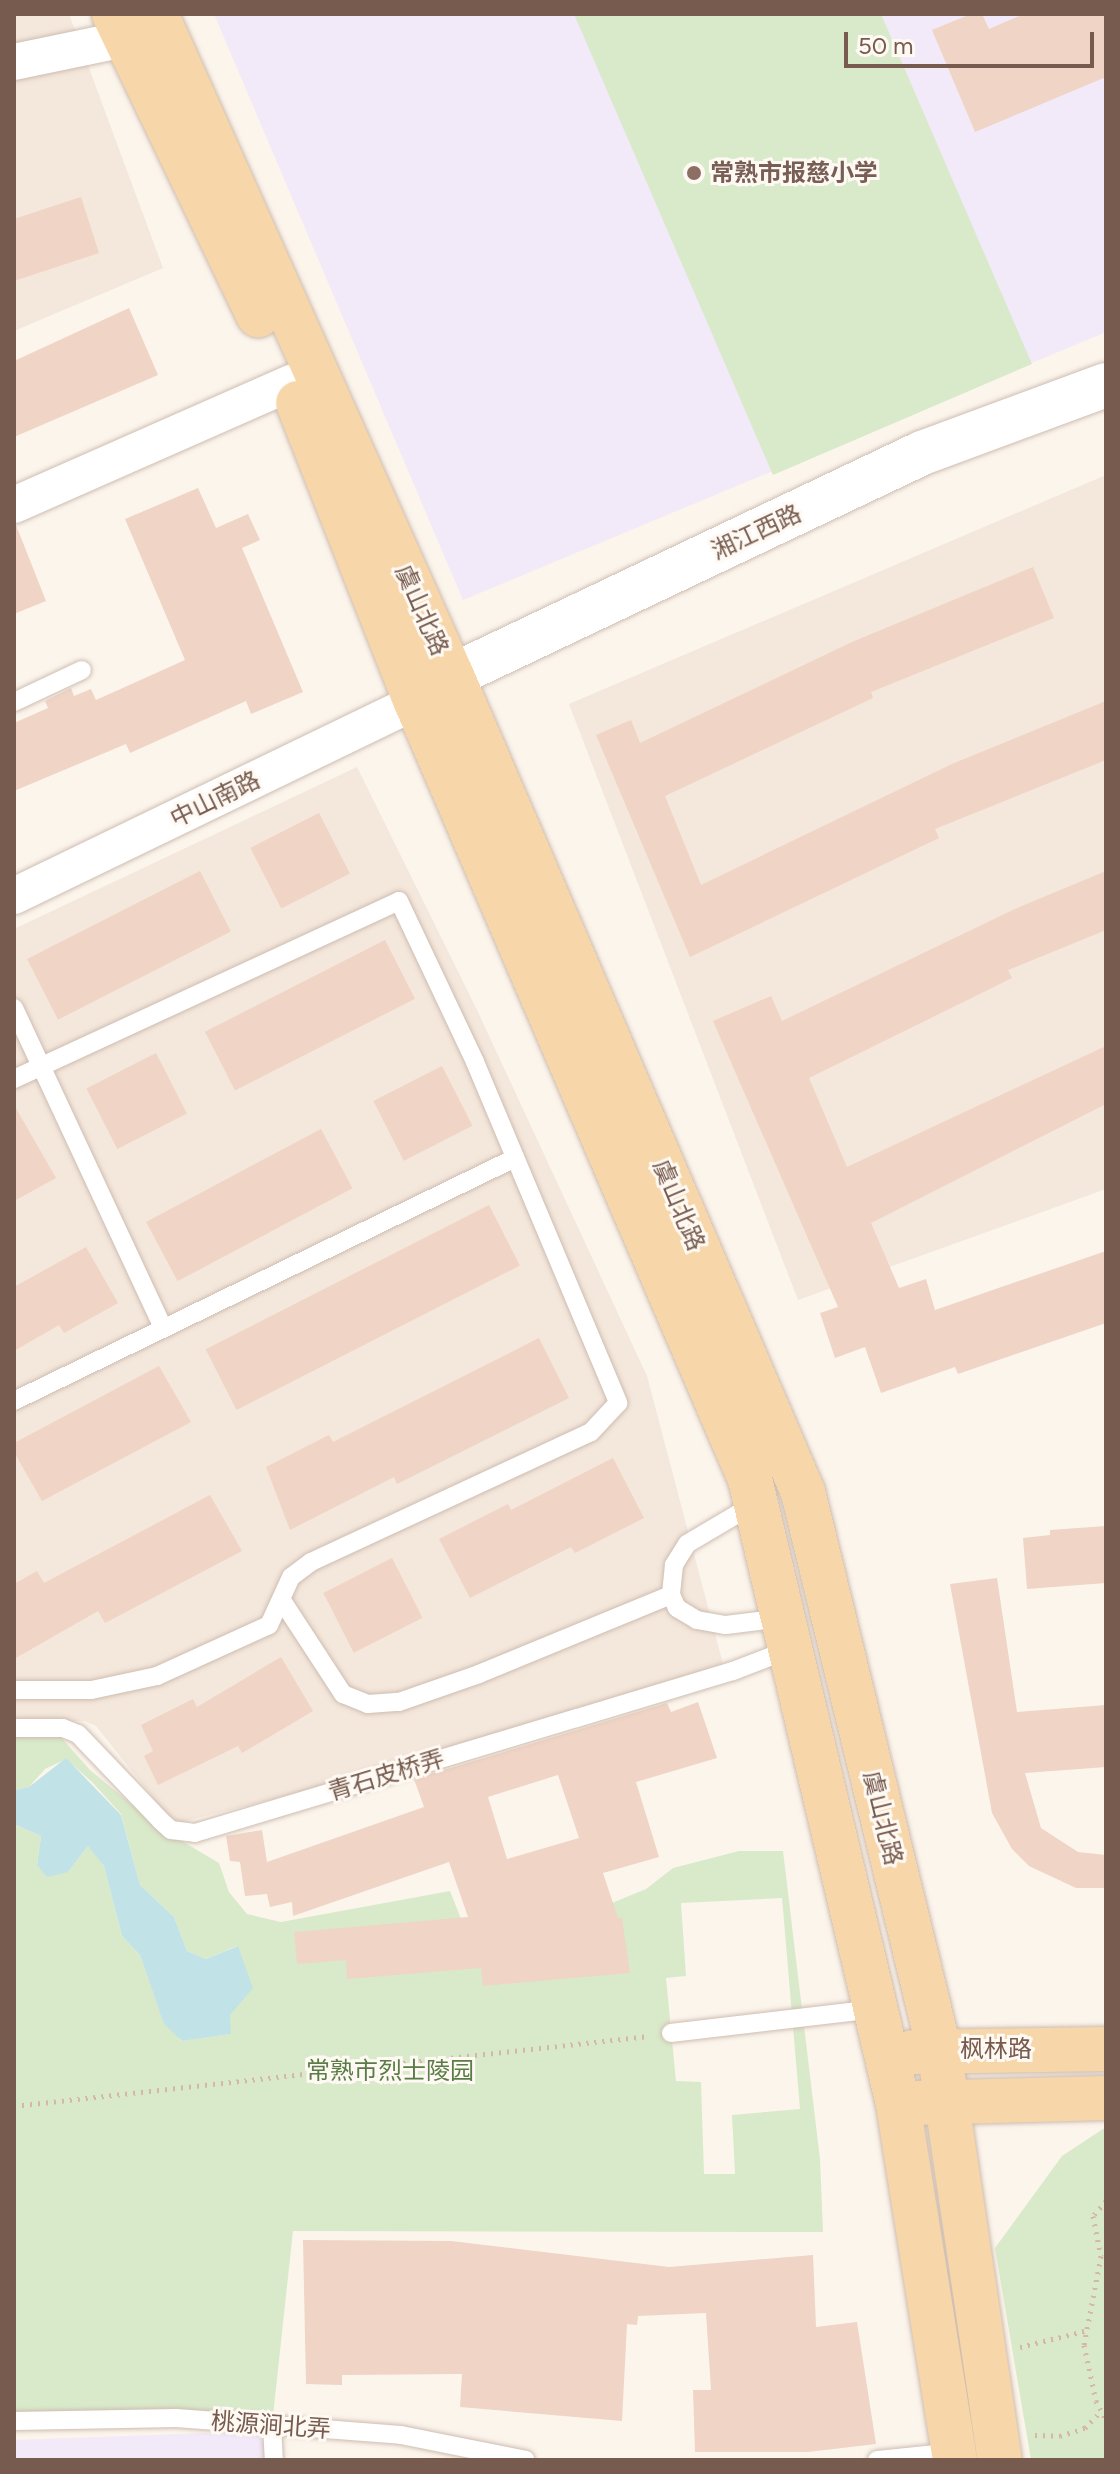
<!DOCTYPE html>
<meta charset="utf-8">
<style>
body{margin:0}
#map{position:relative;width:1120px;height:2474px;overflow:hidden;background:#fcf5ec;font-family:Figtree,"Noto Sans SC",sans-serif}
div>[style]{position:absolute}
.residential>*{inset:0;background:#f4e7db}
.education>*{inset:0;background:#f2e9f9}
.green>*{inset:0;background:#d9eaca}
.water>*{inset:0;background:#c1e2e6}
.building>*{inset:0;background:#f0d4c5;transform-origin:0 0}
.path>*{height:5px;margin-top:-2.5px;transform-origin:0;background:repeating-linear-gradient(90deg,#d6b7a7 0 2px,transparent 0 8px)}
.roads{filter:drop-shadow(0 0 2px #cebdb1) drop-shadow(0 0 2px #cebdb1)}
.lane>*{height:18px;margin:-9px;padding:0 9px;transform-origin:9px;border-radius:9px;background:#fff}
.street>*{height:36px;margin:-18px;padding:0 18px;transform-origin:18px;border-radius:18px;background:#fff}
.secondary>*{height:44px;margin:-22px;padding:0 22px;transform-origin:22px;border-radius:22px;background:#fff}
.primary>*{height:44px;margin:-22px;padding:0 22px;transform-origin:22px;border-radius:22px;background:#f7d6a9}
.dots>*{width:22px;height:22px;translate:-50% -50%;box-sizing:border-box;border:4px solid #fef9f3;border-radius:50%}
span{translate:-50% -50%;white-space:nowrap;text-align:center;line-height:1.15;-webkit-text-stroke:6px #fef9f3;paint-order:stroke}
.education-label{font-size:24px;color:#785e54;font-weight:700}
.left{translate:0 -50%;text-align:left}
.street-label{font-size:24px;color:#775b4f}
.park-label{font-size:24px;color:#5a7c47}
.frame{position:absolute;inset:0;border:16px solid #775b4f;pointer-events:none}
.scale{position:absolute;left:844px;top:32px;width:250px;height:36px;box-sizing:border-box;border:4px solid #775b4f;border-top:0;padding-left:10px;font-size:24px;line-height:28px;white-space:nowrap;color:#775b4f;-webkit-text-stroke:6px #fef9f3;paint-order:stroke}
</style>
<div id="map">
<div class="residential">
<div style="clip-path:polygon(14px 14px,69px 14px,163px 268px,14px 331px)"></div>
<div style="clip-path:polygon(1106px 475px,1106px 1189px,798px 1300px,569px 704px)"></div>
<div style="clip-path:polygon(357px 767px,477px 1010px,647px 1376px,723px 1664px,328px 1785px,174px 1824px,96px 1726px,85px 1721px,14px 1722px,14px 929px)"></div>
</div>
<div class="education">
<div style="clip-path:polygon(214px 14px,1106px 14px,1106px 332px,463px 600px)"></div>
<div style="clip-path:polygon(264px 2431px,267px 2460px,14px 2460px,14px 2440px)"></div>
</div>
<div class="green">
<div style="clip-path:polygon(574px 14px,881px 14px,1032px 364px,773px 475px)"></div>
<div style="clip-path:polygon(evenodd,59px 1735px,90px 1770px,160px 1828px,219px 1863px,229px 1892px,247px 1914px,281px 1922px,450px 1891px,465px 1929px,585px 1914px,646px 1889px,673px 1868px,739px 1851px,783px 1851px,820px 2159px,823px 2232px,293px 2231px,272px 2425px,14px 2420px,14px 1824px,41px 1836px,37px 1864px,68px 1872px,88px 1846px,96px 1854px,104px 1866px,122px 1936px,140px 1955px,157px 2003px,181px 2041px,230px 2034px,230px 2015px,239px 2000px,237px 1946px,206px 1959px,187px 1951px,174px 1917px,140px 1885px,121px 1814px,92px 1782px,66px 1759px,45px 1769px,29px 1787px,14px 1790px,14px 1737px,59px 1735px,782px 1898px,800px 2109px,732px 2115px,735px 2174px,704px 2174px,701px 2082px,676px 2081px,666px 1978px,686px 1976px,681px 1903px,782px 1898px)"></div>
<div style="clip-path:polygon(1106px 2127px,1106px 2460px,1031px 2460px,995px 2248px,1062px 2156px)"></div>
</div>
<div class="water">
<div style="clip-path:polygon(66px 1758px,121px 1815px,140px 1885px,174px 1917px,187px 1951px,206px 1959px,238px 1946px,253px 1988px,230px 2015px,231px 2034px,182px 2041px,164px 2024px,140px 1955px,122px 1936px,104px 1866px,88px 1846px,68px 1872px,47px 1877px,37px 1865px,41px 1836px,14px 1824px,14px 1790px,29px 1787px)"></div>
</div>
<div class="building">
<div style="clip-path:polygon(971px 14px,982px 14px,989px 29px,1024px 14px,1106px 14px,1106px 77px,975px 132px,932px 30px)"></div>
<div style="clip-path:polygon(81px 197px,99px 253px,14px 281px,14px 219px)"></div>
<div style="clip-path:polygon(129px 308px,158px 375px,14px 437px,14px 361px)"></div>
<div style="clip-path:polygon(198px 488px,216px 528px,248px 514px,260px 540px,242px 548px,303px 692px,251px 714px,246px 701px,130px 753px,126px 744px,14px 791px,14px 723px,48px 708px,45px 701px,71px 688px,74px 696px,91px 689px,96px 700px,185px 660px,125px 519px)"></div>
<div style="clip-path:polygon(16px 525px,46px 601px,14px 614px,14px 526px)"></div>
<div style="clip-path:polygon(1033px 567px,1054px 618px,871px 692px,873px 698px,665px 796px,701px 885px,952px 764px,1106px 701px,1106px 760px,935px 829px,939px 838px,690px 957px,596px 735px,631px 720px,640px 743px,852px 642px)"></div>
<div style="left:319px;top:813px;width:68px;height:77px;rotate:63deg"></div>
<div style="left:200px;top:871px;width:68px;height:194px;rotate:63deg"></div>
<div style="clip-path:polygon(1106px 871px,1106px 930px,1008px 970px,1012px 978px,809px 1078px,847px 1167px,1106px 1046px,1106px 1104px,871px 1223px,899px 1288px,926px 1279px,935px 1310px,1106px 1251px,1106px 1323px,958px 1374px,955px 1367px,881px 1393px,865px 1347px,835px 1358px,820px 1313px,838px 1307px,713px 1021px,771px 996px,782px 1021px,1015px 909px)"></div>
<div style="left:385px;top:940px;width:66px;height:202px;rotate:63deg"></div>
<div style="left:156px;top:1053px;width:68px;height:78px;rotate:63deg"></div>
<div style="left:442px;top:1066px;width:67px;height:77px;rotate:63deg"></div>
<div style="clip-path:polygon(14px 1105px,56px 1178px,14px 1201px)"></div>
<div style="left:321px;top:1129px;width:67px;height:198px;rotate:62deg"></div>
<div style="left:489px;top:1205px;width:68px;height:318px;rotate:63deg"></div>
<div style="clip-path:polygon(86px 1247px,118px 1303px,64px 1333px,59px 1325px,14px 1351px,14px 1287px)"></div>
<div style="clip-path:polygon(539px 1338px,569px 1398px,397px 1484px,394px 1477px,290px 1530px,266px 1467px,329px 1435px,333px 1442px)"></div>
<div style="clip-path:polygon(159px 1366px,191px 1422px,42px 1501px,14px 1452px,14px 1443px)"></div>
<div style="clip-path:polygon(613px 1458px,644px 1518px,575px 1553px,571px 1547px,470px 1598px,439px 1539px,508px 1504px,511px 1510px)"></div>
<div style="clip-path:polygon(210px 1495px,242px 1551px,105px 1623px,98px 1611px,14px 1659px,14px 1584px,37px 1571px,44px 1583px)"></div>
<div style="clip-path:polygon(1106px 1526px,1106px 1583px,1027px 1589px,1023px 1538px,1050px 1535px,1050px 1530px)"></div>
<div style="left:392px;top:1558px;width:67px;height:77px;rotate:63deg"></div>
<div style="clip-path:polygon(997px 1578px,1017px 1712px,1106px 1705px,1106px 1767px,1025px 1773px,1041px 1828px,1078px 1852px,1106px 1855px,1106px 1888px,1076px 1888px,1029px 1866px,1012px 1849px,992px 1813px,950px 1584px)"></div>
<div style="clip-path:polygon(281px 1657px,313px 1711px,242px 1753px,238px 1746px,158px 1785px,144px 1756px,153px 1751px,141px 1725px,193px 1699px,197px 1707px)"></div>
<div style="clip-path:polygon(evenodd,698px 1702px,717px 1758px,636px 1782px,659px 1857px,603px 1873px,618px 1918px,622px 1918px,630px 1973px,483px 1986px,481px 1968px,347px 1979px,346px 1960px,297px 1964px,294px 1932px,468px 1917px,449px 1862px,293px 1916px,292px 1902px,270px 1907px,267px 1894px,245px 1896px,240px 1862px,230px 1861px,226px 1836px,262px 1830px,267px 1862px,424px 1807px,414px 1779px,667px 1703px,671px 1712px,698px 1702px,558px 1775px,579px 1838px,507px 1859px,488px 1797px,558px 1775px)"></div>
<div style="clip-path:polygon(303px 2240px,451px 2241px,669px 2267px,813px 2255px,816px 2327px,857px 2322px,876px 2444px,808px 2452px,695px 2452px,693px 2390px,711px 2390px,706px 2313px,638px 2316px,637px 2325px,627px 2324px,622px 2421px,460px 2407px,462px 2374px,342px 2375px,342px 2385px,306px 2384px)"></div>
</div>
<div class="path">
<div style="left:14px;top:2106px;width:639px;rotate:-6.29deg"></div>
<div style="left:1106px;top:2201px;width:20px;rotate:131deg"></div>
<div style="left:1093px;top:2216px;width:41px;rotate:78.7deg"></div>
<div style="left:1101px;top:2256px;width:91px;rotate:100.8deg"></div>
<div style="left:1084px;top:2345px;width:57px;rotate:77.9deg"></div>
<div style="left:1096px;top:2401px;width:21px;rotate:62deg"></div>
<div style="left:1020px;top:2347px;width:70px;rotate:-14deg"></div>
<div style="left:1035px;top:2435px;width:25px;rotate:2deg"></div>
<div style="left:1060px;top:2436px;width:26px;rotate:-18deg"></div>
<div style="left:1085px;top:2428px;width:23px;rotate:-47deg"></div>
</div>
<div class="roads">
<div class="lane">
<div style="left:14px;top:702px;width:75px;rotate:-25.2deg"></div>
<div style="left:14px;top:1008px;width:353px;rotate:65deg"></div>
<div style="left:14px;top:1079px;width:424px;rotate:-24.8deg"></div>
<div style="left:399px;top:901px;width:178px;rotate:64.7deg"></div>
<div style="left:475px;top:1062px;width:370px;rotate:67.2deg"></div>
<div style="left:618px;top:1403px;width:40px;rotate:133deg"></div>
<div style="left:591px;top:1432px;width:309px;rotate:155.1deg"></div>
<div style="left:311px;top:1562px;width:25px;rotate:143deg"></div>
<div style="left:291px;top:1577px;width:53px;rotate:114.6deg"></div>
<div style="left:269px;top:1625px;width:123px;rotate:155.5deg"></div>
<div style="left:157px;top:1676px;width:67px;rotate:168deg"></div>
<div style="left:91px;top:1690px;width:77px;rotate:180deg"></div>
<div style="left:14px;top:1401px;width:557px;rotate:-25.87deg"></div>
<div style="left:756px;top:1503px;width:80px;rotate:149.3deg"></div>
<div style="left:687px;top:1544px;width:25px;rotate:122deg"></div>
<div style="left:674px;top:1565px;width:30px;rotate:96deg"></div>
<div style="left:671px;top:1595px;width:14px;rotate:65deg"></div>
<div style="left:677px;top:1608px;width:23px;rotate:31deg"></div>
<div style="left:697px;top:1620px;width:29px;rotate:10deg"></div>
<div style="left:726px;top:1625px;width:57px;rotate:-7deg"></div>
<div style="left:283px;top:1602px;width:110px;rotate:56.9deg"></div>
<div style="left:343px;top:1694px;width:27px;rotate:22deg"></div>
<div style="left:368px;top:1704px;width:31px;rotate:-4deg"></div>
<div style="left:399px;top:1702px;width:85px;rotate:-19.3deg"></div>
<div style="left:479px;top:1674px;width:208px;rotate:-22.4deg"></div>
<div style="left:14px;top:1728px;width:49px"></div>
<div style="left:63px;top:1728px;width:16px;rotate:22deg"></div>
<div style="left:78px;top:1734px;width:120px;rotate:46.3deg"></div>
<div style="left:161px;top:1821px;width:13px;rotate:42deg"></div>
<div style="left:171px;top:1830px;width:24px;rotate:7deg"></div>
<div style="left:195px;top:1833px;width:562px;rotate:-16.76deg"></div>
<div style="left:733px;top:1671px;width:61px;rotate:-21.1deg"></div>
<div style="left:671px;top:2033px;width:205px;rotate:-6.7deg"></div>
<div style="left:14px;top:2421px;width:162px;rotate:-1.1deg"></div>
<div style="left:176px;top:2418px;width:96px;rotate:4.2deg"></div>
<div style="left:272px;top:2425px;width:129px;rotate:4.4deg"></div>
<div style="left:401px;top:2435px;width:127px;rotate:11.3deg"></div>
<div style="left:272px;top:2425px;width:35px;rotate:87deg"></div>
<div style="left:877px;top:2460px;width:77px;rotate:-5.9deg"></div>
</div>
<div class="street">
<div style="left:14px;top:62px;width:113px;rotate:-11.7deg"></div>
<div style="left:14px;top:505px;width:303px;rotate:-23.8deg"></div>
<div style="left:14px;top:896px;width:446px;rotate:-25.8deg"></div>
</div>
<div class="secondary">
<div style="left:422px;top:698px;width:37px;rotate:-36deg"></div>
<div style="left:452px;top:676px;width:520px;rotate:-25.38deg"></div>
<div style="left:922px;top:453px;width:196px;rotate:-20.3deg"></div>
</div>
<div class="primary">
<div style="left:114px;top:14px;width:334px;rotate:64.4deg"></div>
<div style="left:156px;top:14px;width:725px;rotate:65.91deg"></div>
<div style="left:452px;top:676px;width:888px;rotate:66.73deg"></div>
<div style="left:803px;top:1492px;width:573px;rotate:76.28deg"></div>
<div style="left:939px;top:2049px;width:416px;rotate:81.6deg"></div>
<div style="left:298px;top:403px;width:321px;rotate:68.5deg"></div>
<div style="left:416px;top:702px;width:846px;rotate:66.74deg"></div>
<div style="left:750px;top:1479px;width:642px;rotate:76.68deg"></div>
<div style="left:898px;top:2104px;width:361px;rotate:80.9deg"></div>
<div style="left:913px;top:2052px;width:193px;rotate:-0.9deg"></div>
<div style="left:916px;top:2103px;width:190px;rotate:-1.5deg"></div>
</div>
</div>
<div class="dots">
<div style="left:694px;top:173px;background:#8d6e63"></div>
</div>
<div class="education-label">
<span class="left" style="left:710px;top:173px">常熟市报慈小学</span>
</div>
<div class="street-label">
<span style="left:756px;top:532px;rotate:-25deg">湘江西路</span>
<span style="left:422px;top:610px;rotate:66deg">虞山北路</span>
<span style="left:215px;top:799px;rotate:-26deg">中山南路</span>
<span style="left:679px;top:1205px;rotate:67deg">虞山北路</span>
<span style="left:386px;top:1775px;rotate:-17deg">青石皮桥弄</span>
<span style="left:883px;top:1818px;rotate:76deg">虞山北路</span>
<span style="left:996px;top:2049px">枫林路</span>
<span style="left:271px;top:2425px;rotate:4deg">桃源涧北弄</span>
</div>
<div class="park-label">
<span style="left:390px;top:2071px">常熟市烈士陵园</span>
</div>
<div class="frame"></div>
<div class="scale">50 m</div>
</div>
